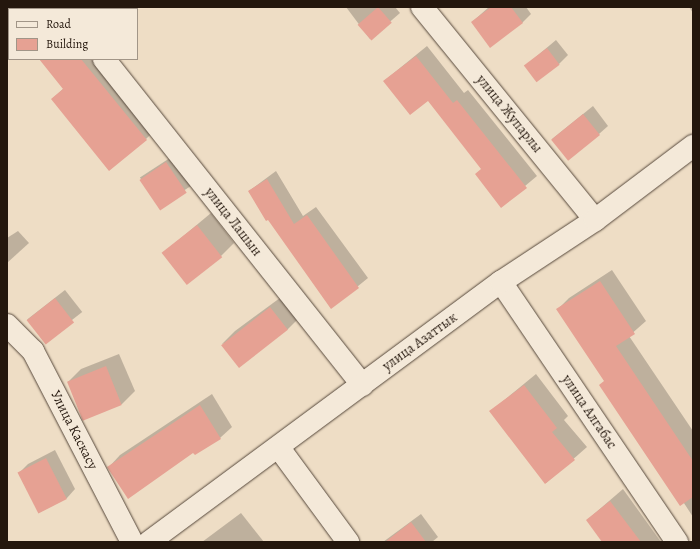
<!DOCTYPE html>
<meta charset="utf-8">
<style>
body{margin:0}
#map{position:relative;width:700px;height:549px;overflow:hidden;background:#eeddc5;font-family:Alegreya,serif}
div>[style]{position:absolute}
.shadow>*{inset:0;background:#0003;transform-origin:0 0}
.building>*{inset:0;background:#e6a193;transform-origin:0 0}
.roads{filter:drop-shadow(0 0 1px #56483b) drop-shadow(0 0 1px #56483b)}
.minor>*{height:22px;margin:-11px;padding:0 11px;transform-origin:11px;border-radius:11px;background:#f4e9d9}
span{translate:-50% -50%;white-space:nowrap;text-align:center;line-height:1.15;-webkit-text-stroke:3px #f4e9d9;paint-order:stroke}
.street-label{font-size:14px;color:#24170d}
.frame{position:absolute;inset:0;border:8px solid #24170d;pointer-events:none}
.legend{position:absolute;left:8px;top:8px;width:130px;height:52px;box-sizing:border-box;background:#f4e9d9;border:1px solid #a19587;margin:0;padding:5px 7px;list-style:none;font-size:12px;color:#24170d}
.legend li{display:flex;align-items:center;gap:8px;height:20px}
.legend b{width:20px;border:1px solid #a19587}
</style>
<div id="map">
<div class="shadow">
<div style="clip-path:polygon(7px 7px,49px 7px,50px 9px,9px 9px,9px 34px)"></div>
<div style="clip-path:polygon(346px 7px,395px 7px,400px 13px,370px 39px)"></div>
<div style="clip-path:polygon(489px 7px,526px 7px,531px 14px,522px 23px,472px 22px)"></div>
<div style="clip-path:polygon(689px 7px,693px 7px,693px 13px)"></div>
<div style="clip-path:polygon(556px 40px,568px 55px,559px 64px,525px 66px)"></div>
<div style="clip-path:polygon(427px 46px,464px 93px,468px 90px,537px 176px,501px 206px,482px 168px,428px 100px,384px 81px)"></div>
<div style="clip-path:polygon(41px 59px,97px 59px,155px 130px,146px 139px,52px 99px,64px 88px)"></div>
<div style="clip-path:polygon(593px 106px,608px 126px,599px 134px,552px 139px)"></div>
<div style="left:176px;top:154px;width:35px;height:43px;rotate:57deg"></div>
<div style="clip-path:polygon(276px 171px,303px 216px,316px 207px,368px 278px,331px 308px,249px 191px)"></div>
<div style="clip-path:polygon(211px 213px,234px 243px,221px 256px,163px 253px)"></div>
<div style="clip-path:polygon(18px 231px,29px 243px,7px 263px,7px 238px)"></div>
<div style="clip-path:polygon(612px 270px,646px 321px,629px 336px,693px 431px,693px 517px,558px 309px,569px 298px)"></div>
<div style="left:65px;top:290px;width:28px;height:48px;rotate:52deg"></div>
<div style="clip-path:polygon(284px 295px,300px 317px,287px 330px,222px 344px,235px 331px)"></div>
<div style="clip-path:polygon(119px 354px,135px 391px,122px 404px,84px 419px,68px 382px,81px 369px)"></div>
<div style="clip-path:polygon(536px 374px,568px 416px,564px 420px,587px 447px,546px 483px,491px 411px)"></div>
<div style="clip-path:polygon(212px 394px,232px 427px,220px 438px,194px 452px,109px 467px,120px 455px)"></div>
<div style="clip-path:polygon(55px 450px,75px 489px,67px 498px,40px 512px,19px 473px,28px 464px)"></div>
<div style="clip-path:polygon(623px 489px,661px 542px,604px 542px,587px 520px)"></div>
<div style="clip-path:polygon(241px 513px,264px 542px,202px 542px)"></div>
<div style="clip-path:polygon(421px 514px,438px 537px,432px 542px,383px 542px)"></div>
</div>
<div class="building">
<div style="left:378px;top:7px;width:21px;height:27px;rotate:49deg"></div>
<div style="clip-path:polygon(491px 7px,511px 7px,523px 23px,490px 48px,471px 22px)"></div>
<div style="left:547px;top:48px;width:21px;height:29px;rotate:53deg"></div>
<div style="clip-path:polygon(416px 56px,453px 103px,457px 100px,527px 188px,501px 208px,475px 174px,481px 169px,428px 101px,410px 115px,383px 81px)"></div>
<div style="clip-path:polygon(39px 59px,81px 59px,147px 140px,109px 171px,51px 99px,63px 89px)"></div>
<div style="left:583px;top:114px;width:27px;height:41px;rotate:51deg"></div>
<div style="left:166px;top:162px;width:37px;height:32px;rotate:56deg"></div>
<div style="clip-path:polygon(267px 179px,294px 224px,307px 215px,359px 288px,331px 309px,268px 220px,266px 221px,248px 191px)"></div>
<div style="left:197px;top:225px;width:41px;height:45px;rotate:52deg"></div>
<div style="clip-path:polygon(600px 281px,635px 334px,616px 346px,693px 461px,693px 497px,680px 506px,599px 385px,604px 381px,556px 309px)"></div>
<div style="left:55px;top:298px;width:31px;height:36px;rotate:52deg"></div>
<div style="left:270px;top:307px;width:29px;height:62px;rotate:52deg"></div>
<div style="left:106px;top:366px;width:42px;height:42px;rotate:68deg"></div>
<div style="clip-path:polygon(524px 385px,557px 428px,552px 432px,575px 460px,545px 484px,489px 411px)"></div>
<div style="clip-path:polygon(200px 405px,221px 439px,195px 455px,193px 453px,128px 499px,107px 467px)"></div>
<div style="left:46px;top:458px;width:46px;height:32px;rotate:63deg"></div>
<div style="clip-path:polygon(610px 501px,641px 542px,602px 542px,586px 520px)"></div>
<div style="clip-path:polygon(411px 522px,426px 542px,385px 542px)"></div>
</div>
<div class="roads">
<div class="minor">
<div style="left:63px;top:7px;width:2px;rotate:63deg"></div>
<div style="left:422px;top:7px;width:274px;rotate:50.9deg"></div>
<div style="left:104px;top:59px;width:416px;rotate:51.6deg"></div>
<div style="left:501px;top:282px;width:314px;rotate:55.9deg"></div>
<div style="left:7px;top:325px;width:37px;rotate:45deg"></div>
<div style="left:33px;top:351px;width:215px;rotate:62.6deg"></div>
<div style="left:279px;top:448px;width:117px;rotate:53.7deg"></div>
<div style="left:149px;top:542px;width:438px;rotate:-36.5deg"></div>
<div style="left:501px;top:282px;width:113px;rotate:-33.4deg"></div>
<div style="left:595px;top:220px;width:123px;rotate:-37.1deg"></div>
</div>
</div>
<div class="street-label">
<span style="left:509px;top:114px;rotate:51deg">улица Жупарлы</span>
<span style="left:233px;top:222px;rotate:52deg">улица Лашын</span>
<span style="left:420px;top:342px;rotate:-36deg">улица Азаттык</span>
<span style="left:589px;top:412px;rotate:56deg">улица Алгабас</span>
<span style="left:74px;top:430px;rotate:63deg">Улица Каскасу</span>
</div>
<div class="frame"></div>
<ul class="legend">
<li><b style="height:5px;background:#f4e9d9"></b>Road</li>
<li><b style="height:11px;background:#e6a193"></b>Building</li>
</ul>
</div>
